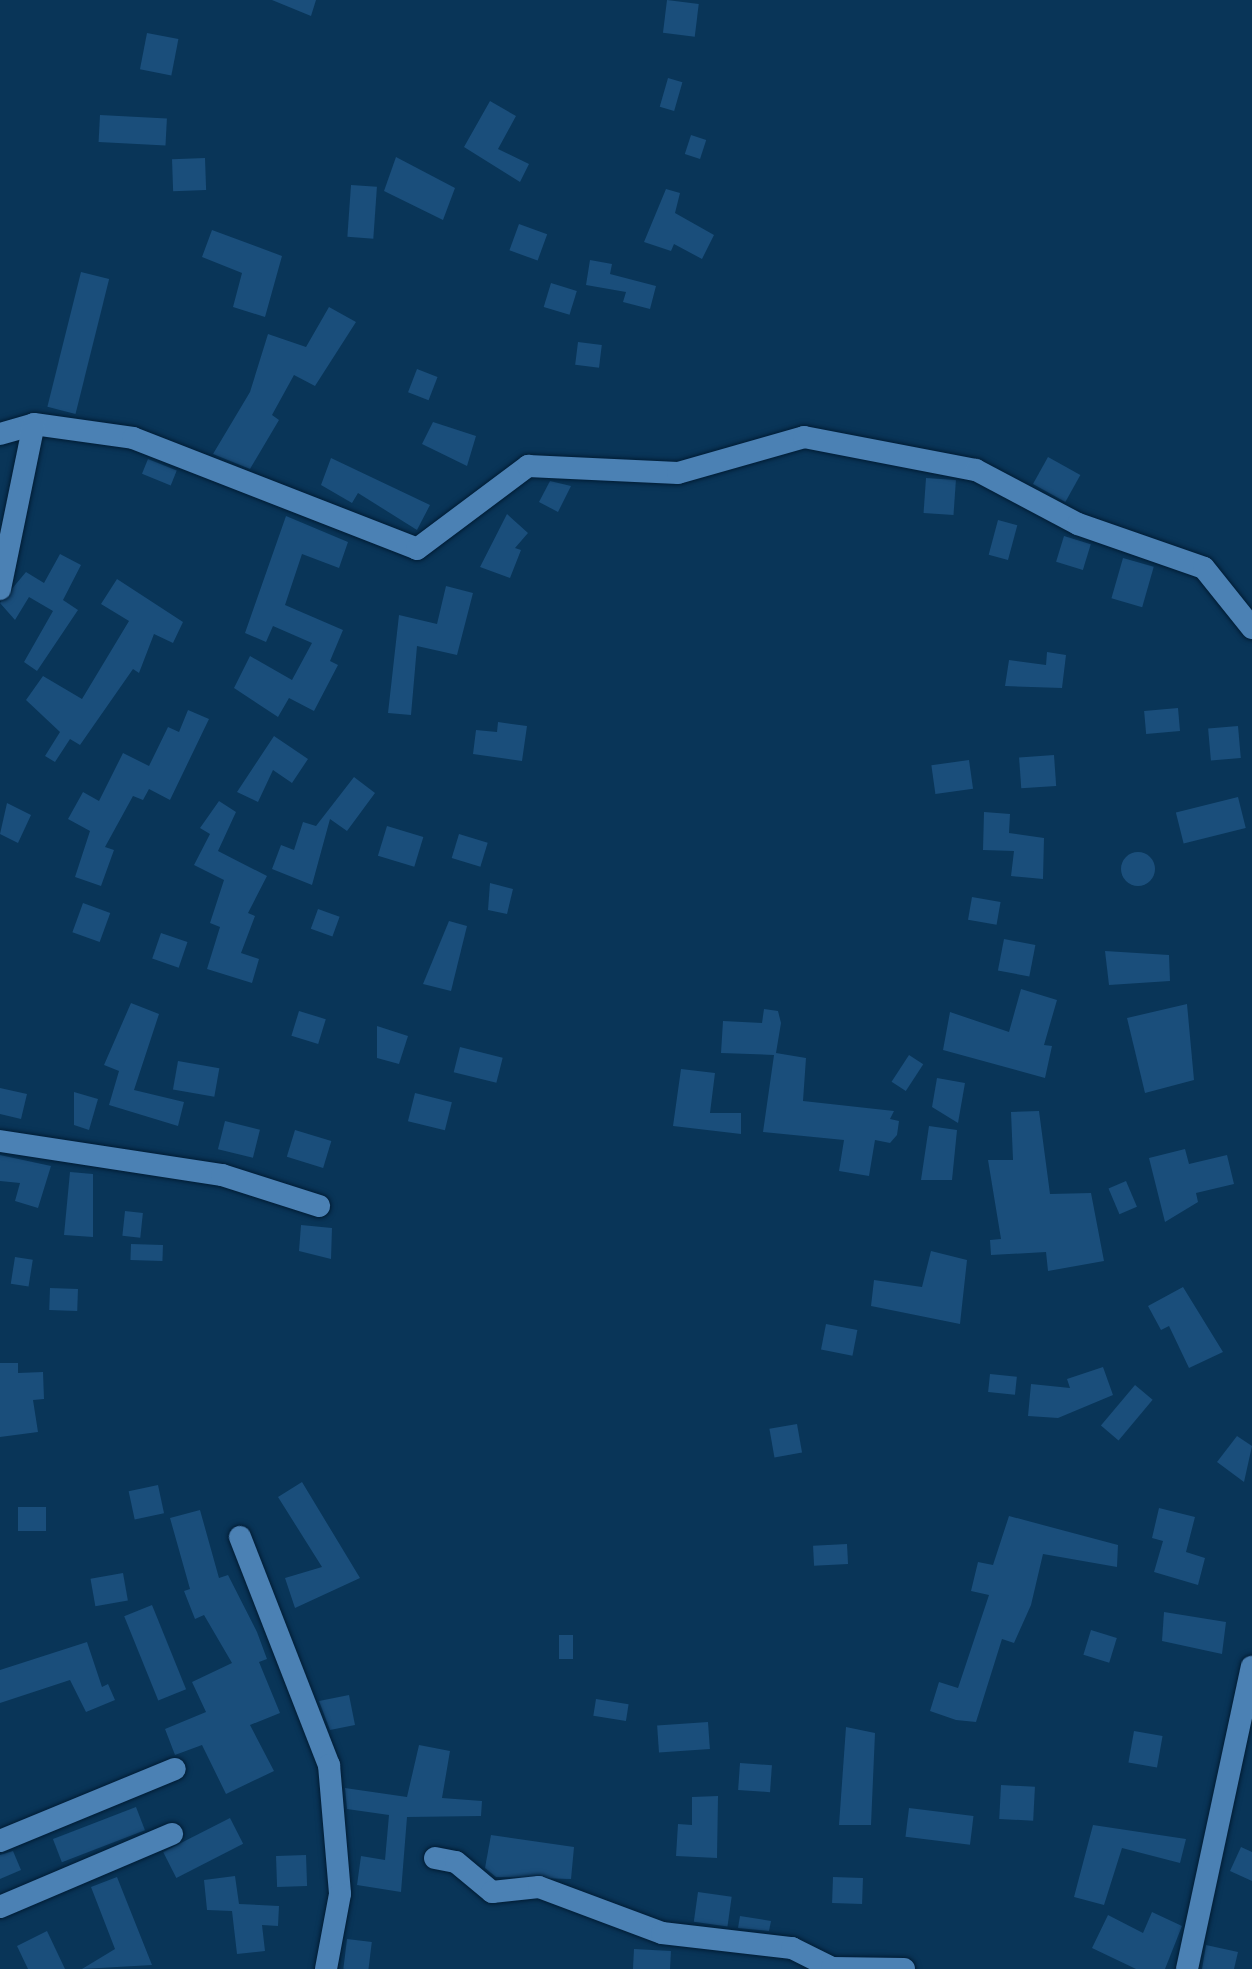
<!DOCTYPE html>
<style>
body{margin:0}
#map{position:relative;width:1252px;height:1969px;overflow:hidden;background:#093558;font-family:"DejaVu Sans",sans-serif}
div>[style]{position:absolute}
.building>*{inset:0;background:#1a4e7b;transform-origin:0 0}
.round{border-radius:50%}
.roads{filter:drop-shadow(0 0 2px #011c34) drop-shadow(0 0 2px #011c34)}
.minor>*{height:22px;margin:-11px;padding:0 11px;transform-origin:11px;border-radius:11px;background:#4b81b4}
span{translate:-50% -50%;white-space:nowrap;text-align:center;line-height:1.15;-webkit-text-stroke:6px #061c30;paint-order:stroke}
</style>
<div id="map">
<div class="building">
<div style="clip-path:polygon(272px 0,316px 0,311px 16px)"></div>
<div style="left:667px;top:0;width:32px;height:33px;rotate:7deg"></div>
<div style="left:147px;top:33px;width:32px;height:37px;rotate:11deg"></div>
<div style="left:668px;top:78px;width:15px;height:30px;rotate:16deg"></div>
<div style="clip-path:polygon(490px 101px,516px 116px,498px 149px,529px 164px,520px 182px,464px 147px)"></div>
<div style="left:100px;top:115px;width:67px;height:27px;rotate:3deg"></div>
<div style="left:691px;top:135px;width:16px;height:20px;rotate:18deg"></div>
<div style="clip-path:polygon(396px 157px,455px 188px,443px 220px,384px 191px)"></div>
<div style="left:205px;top:158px;width:32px;height:33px;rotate:88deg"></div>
<div style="left:351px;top:185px;width:26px;height:52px;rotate:4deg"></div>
<div style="clip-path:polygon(666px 189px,680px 193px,675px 213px,714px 235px,702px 259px,674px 244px,671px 251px,644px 242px)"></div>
<div style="left:519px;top:224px;width:30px;height:28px;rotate:20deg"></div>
<div style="clip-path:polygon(212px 230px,282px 256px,265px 317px,233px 307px,242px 273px,202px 257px)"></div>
<div style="clip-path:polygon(590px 260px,612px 264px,610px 274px,656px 286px,650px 309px,623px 302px,626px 292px,586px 285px)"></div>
<div style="left:81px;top:272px;width:29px;height:139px;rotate:14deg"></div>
<div style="left:551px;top:283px;width:27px;height:25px;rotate:17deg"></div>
<div style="clip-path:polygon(329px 307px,356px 322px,315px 386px,294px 375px,272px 415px,279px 420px,250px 469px,213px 454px,250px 392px,268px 334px,306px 347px)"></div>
<div style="left:578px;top:342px;width:24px;height:23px;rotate:7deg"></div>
<div style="left:417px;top:369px;width:22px;height:25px;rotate:21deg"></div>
<div style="clip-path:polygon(433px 422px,476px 436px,467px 466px,422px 444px)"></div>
<div style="left:1048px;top:457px;width:37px;height:31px;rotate:29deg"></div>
<div style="clip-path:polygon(331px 458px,430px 505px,417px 530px,358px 493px,352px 503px,321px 485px)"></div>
<div style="left:148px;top:459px;width:31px;height:16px;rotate:22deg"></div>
<div style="left:926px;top:478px;width:30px;height:35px;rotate:4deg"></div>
<div style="clip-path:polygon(550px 481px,571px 486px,558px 512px,539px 502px)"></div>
<div style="clip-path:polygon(507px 514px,528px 533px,515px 548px,521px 550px,510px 578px,480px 567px)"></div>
<div style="clip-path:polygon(286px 516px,348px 542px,339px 568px,302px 554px,285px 605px,343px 630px,330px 661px,338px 665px,314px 711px,289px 698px,278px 717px,234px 688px,250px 656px,292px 680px,312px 643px,273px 626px,266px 642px,245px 633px)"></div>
<div style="left:998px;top:520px;width:20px;height:36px;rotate:15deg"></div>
<div style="left:1064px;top:536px;width:28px;height:27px;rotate:17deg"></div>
<div style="clip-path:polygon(60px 554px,81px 565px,63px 600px,78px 610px,37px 671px,24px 662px,53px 611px,29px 597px,15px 620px,0 603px,26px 572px,44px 583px)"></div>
<div style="left:1123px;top:558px;width:32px;height:42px;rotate:16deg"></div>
<div style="clip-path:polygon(117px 579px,183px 622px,173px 643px,154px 634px,139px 673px,133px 669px,80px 745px,70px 739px,55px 762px,45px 756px,60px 732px,26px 700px,43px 676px,82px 699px,129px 621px,101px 604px)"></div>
<div style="clip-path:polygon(446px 586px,473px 593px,457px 655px,417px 646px,411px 715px,388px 713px,399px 615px,437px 624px)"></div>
<div style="clip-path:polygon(1047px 652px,1066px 655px,1062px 688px,1005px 686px,1009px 660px,1046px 665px)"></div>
<div style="left:1178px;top:708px;width:23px;height:34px;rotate:85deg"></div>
<div style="clip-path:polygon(188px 710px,209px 719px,170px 800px,149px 789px,143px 800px,133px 796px,105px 847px,114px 850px,101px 886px,75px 877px,90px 831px,68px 819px,83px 792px,99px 801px,123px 753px,149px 766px,168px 727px,179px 732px)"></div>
<div style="clip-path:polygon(498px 722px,527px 726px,522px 761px,473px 754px,476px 730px,497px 732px)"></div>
<div style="left:1238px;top:726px;width:32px;height:30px;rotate:85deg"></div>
<div style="clip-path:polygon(274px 736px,308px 759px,292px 783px,273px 770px,258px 802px,237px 792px)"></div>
<div style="left:1054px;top:755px;width:31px;height:35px;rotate:86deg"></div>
<div style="left:969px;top:760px;width:29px;height:38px;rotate:82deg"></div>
<div style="clip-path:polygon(354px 777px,375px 793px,347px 831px,330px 819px,312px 885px,272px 869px,281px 845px,294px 850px,303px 822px,316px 826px)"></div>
<div style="left:1238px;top:797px;width:32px;height:64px;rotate:76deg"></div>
<div style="clip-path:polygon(219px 801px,236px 812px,218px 851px,267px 876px,248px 913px,255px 916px,241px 953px,259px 959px,252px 983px,207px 969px,220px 927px,210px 923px,224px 880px,194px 865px,210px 834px,200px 828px)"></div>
<div style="clip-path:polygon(7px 803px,31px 815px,18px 843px,0 834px)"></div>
<div style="clip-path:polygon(984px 812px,1010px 814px,1009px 833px,1044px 838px,1043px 879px,1011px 876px,1014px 851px,983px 850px)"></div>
<div style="left:387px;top:826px;width:38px;height:31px;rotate:17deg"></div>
<div style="left:459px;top:834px;width:30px;height:25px;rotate:17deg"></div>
<div class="round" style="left:1121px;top:852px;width:34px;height:34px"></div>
<div style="clip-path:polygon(490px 883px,513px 889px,507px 914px,488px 910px)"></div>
<div style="left:972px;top:897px;width:29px;height:23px;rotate:10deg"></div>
<div style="left:83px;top:903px;width:29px;height:31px;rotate:20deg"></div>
<div style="left:318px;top:909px;width:23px;height:21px;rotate:20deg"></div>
<div style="clip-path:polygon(449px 921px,467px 926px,451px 991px,423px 984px)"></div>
<div style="left:161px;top:933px;width:28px;height:27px;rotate:19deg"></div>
<div style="left:1004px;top:939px;width:32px;height:32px;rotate:11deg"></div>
<div style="clip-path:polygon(1105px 951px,1169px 955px,1170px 981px,1109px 985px)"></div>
<div style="clip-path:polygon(1021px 989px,1057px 1000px,1044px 1045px,1052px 1046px,1045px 1078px,943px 1050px,950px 1012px,1009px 1032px)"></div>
<div style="clip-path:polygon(131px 1003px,159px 1014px,134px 1090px,184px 1102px,178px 1126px,109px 1105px,119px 1071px,104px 1065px)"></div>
<div style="clip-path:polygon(1187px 1004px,1194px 1080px,1145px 1093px,1127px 1018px)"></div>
<div style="clip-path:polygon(764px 1009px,778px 1011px,781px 1023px,776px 1053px,806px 1058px,803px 1101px,894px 1111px,890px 1119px,899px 1121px,897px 1135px,890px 1143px,875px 1140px,869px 1176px,839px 1171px,844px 1140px,763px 1132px,774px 1055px,721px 1053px,723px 1021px,762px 1023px)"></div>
<div style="left:299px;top:1011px;width:28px;height:26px;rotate:17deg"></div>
<div style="clip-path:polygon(377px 1026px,408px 1036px,399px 1064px,377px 1058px)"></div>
<div style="left:460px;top:1047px;width:44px;height:26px;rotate:14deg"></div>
<div style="left:909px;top:1055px;width:17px;height:32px;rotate:33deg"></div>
<div style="left:178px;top:1061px;width:42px;height:29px;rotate:10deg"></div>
<div style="clip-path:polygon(681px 1069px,715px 1073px,710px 1113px,741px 1113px,741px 1134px,673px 1126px)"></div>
<div style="clip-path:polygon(937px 1078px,965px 1083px,958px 1123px,932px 1107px)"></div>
<div style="clip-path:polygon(0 1088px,27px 1094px,21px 1119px,0 1114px)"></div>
<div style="clip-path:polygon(74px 1092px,98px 1099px,89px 1130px,74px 1125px)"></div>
<div style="left:415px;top:1093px;width:38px;height:29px;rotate:14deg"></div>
<div style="clip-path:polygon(1039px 1111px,1050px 1194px,1091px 1193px,1104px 1261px,1048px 1271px,1046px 1252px,991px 1255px,990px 1240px,1001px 1239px,988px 1160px,1013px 1160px,1011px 1112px)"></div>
<div style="left:225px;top:1121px;width:36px;height:29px;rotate:14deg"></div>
<div style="clip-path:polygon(929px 1126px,957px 1130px,952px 1180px,921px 1180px)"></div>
<div style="left:295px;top:1130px;width:38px;height:28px;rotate:17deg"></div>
<div style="clip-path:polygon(1185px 1149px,1189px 1164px,1227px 1155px,1234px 1184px,1196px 1193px,1198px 1202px,1165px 1222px,1149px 1158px)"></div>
<div style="clip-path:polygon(0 1155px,51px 1166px,38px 1208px,15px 1201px,20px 1183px,0 1181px)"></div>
<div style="clip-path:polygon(70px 1172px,93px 1174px,93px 1237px,64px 1235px)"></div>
<div style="left:1126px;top:1181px;width:28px;height:19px;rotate:67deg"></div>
<div style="left:125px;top:1211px;width:18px;height:25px;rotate:6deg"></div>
<div style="clip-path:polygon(301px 1225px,332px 1228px,331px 1259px,299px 1251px)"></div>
<div style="left:131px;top:1244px;width:32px;height:16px;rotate:2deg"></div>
<div style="clip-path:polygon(931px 1251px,967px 1260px,960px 1324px,871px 1306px,874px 1280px,922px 1287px)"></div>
<div style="left:15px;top:1257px;width:18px;height:27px;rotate:9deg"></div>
<div style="clip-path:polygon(1183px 1287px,1223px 1352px,1189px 1368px,1169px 1326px,1161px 1330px,1148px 1306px)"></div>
<div style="left:50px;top:1288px;width:28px;height:22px;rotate:2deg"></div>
<div style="left:826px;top:1324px;width:32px;height:26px;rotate:11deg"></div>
<div style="clip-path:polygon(0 1363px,18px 1363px,18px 1373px,43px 1372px,44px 1399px,33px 1400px,38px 1432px,0 1437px)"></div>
<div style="clip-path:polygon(1103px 1367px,1113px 1395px,1058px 1418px,1028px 1416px,1031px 1384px,1070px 1388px,1067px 1379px)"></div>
<div style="left:990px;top:1374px;width:27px;height:18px;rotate:6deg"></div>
<div style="left:1135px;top:1385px;width:23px;height:53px;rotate:40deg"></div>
<div style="left:797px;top:1424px;width:29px;height:28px;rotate:80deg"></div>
<div style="clip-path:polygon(1237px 1436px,1252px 1446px,1244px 1482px,1217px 1462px)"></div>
<div style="clip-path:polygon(302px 1482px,360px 1578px,295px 1608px,285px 1578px,322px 1567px,278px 1497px)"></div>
<div style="left:158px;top:1485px;width:29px;height:30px;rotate:78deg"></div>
<div style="left:46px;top:1507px;width:24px;height:28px;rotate:90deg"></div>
<div style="clip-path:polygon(1159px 1508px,1195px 1517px,1186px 1552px,1205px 1558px,1198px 1585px,1154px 1572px,1163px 1541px,1152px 1538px)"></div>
<div style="clip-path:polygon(200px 1510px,219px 1578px,228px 1575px,257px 1632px,267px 1659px,259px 1662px,280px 1713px,250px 1725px,274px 1771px,226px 1794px,202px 1745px,175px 1755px,165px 1729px,206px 1712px,192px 1682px,232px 1663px,204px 1615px,195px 1619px,184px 1591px,190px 1589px,170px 1518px)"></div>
<div style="clip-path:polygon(1009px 1516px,1118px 1545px,1117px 1567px,1043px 1554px,1031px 1605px,1014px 1643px,1002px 1639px,976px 1722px,956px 1720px,930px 1711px,939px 1682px,958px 1688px,989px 1595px,971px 1591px,978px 1562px,993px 1565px)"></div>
<div style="left:847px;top:1544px;width:20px;height:34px;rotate:87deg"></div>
<div style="left:123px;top:1573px;width:28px;height:33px;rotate:80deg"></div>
<div style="left:152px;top:1605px;width:91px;height:30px;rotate:68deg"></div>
<div style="clip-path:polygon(1164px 1612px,1226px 1622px,1222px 1654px,1162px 1641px)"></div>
<div style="left:1091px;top:1630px;width:27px;height:26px;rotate:17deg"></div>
<div style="left:559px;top:1635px;width:14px;height:24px"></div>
<div style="clip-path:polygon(87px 1642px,102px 1687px,108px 1684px,115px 1700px,86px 1712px,70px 1680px,0 1703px,0 1670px)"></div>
<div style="clip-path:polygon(349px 1695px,355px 1725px,330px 1730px,319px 1701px)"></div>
<div style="left:596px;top:1699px;width:33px;height:17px;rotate:9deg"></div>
<div style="left:708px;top:1722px;width:27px;height:51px;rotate:86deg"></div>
<div style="clip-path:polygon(846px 1727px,875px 1733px,871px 1825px,839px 1825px)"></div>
<div style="left:1134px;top:1731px;width:29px;height:32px;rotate:10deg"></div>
<div style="clip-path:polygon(419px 1745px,450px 1751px,442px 1798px,482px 1801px,481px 1816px,407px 1817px,401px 1892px,357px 1885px,361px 1856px,385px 1860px,389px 1815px,347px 1809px,345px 1788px,407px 1797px)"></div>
<div style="left:740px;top:1763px;width:32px;height:27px;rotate:4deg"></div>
<div style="left:1001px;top:1785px;width:34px;height:34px;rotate:3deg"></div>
<div style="clip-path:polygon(718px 1796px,717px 1858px,676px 1856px,678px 1824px,692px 1825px,692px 1797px)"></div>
<div style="left:136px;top:1807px;width:25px;height:89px;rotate:69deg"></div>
<div style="left:909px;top:1808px;width:65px;height:29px;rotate:7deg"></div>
<div style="left:230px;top:1818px;width:29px;height:75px;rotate:63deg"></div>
<div style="clip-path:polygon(1093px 1825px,1186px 1839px,1180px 1863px,1122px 1848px,1104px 1905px,1074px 1897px)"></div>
<div style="clip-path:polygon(491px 1835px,574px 1847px,571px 1879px,496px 1877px,485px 1868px)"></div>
<div style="clip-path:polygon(1241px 1847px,1252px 1852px,1252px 1881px,1230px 1871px)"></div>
<div style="clip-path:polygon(13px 1851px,21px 1870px,0 1879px,0 1855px)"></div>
<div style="left:306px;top:1855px;width:31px;height:30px;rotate:88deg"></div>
<div style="clip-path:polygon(235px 1876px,239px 1904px,279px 1906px,278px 1926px,262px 1925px,265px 1951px,237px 1954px,232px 1911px,207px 1910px,204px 1880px)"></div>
<div style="clip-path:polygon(117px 1877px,152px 1965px,82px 1969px,115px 1949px,91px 1887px)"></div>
<div style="left:833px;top:1877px;width:30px;height:26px;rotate:2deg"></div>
<div style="left:698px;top:1892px;width:34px;height:30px;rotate:8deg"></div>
<div style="clip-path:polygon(1152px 1912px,1182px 1926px,1165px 1969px,1136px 1969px,1092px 1948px,1108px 1915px,1143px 1933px)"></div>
<div style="clip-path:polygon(740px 1916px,771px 1921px,769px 1931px,738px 1928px)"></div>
<div style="clip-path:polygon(47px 1931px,65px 1969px,28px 1969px,17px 1946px)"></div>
<div style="left:347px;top:1939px;width:25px;height:30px;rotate:7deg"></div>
<div style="clip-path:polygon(1206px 1945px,1238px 1952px,1234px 1969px,1202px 1969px)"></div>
<div style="left:634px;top:1949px;width:37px;height:20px;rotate:3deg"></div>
</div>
<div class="roads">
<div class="minor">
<div style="left:0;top:434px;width:35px;rotate:-16deg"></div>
<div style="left:34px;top:424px;width:100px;rotate:8deg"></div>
<div style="left:133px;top:438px;width:305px;rotate:21.3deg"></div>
<div style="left:417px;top:549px;width:139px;rotate:-36.8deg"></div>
<div style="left:528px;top:466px;width:150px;rotate:2.7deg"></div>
<div style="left:678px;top:473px;width:131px;rotate:-15.9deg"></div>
<div style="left:804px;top:437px;width:175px;rotate:10.9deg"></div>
<div style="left:976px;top:470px;width:115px;rotate:27.9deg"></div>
<div style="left:1078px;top:524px;width:133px;rotate:19.2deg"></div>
<div style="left:1204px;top:568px;width:77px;rotate:51.3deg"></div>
<div style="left:0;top:589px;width:168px;rotate:-78.4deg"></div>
<div style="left:0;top:1141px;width:225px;rotate:8.7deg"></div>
<div style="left:222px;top:1175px;width:102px;rotate:17.7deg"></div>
<div style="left:240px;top:1537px;width:245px;rotate:68.7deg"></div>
<div style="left:329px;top:1765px;width:129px;rotate:85.1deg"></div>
<div style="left:340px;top:1894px;width:76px;rotate:100.6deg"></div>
<div style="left:0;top:1841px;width:189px;rotate:-22.4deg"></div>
<div style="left:435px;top:1858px;width:21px;rotate:11deg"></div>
<div style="left:456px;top:1862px;width:47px;rotate:39.8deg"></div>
<div style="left:492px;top:1892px;width:47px;rotate:-6.1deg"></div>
<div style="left:539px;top:1887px;width:131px;rotate:20.5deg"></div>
<div style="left:662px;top:1933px;width:131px;rotate:6.6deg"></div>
<div style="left:792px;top:1948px;width:45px;rotate:26.6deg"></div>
<div style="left:832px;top:1968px;width:72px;rotate:0.8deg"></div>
<div style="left:0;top:1907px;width:187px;rotate:-23deg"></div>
<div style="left:1187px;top:1969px;width:309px;rotate:-77.9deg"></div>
</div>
</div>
</div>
